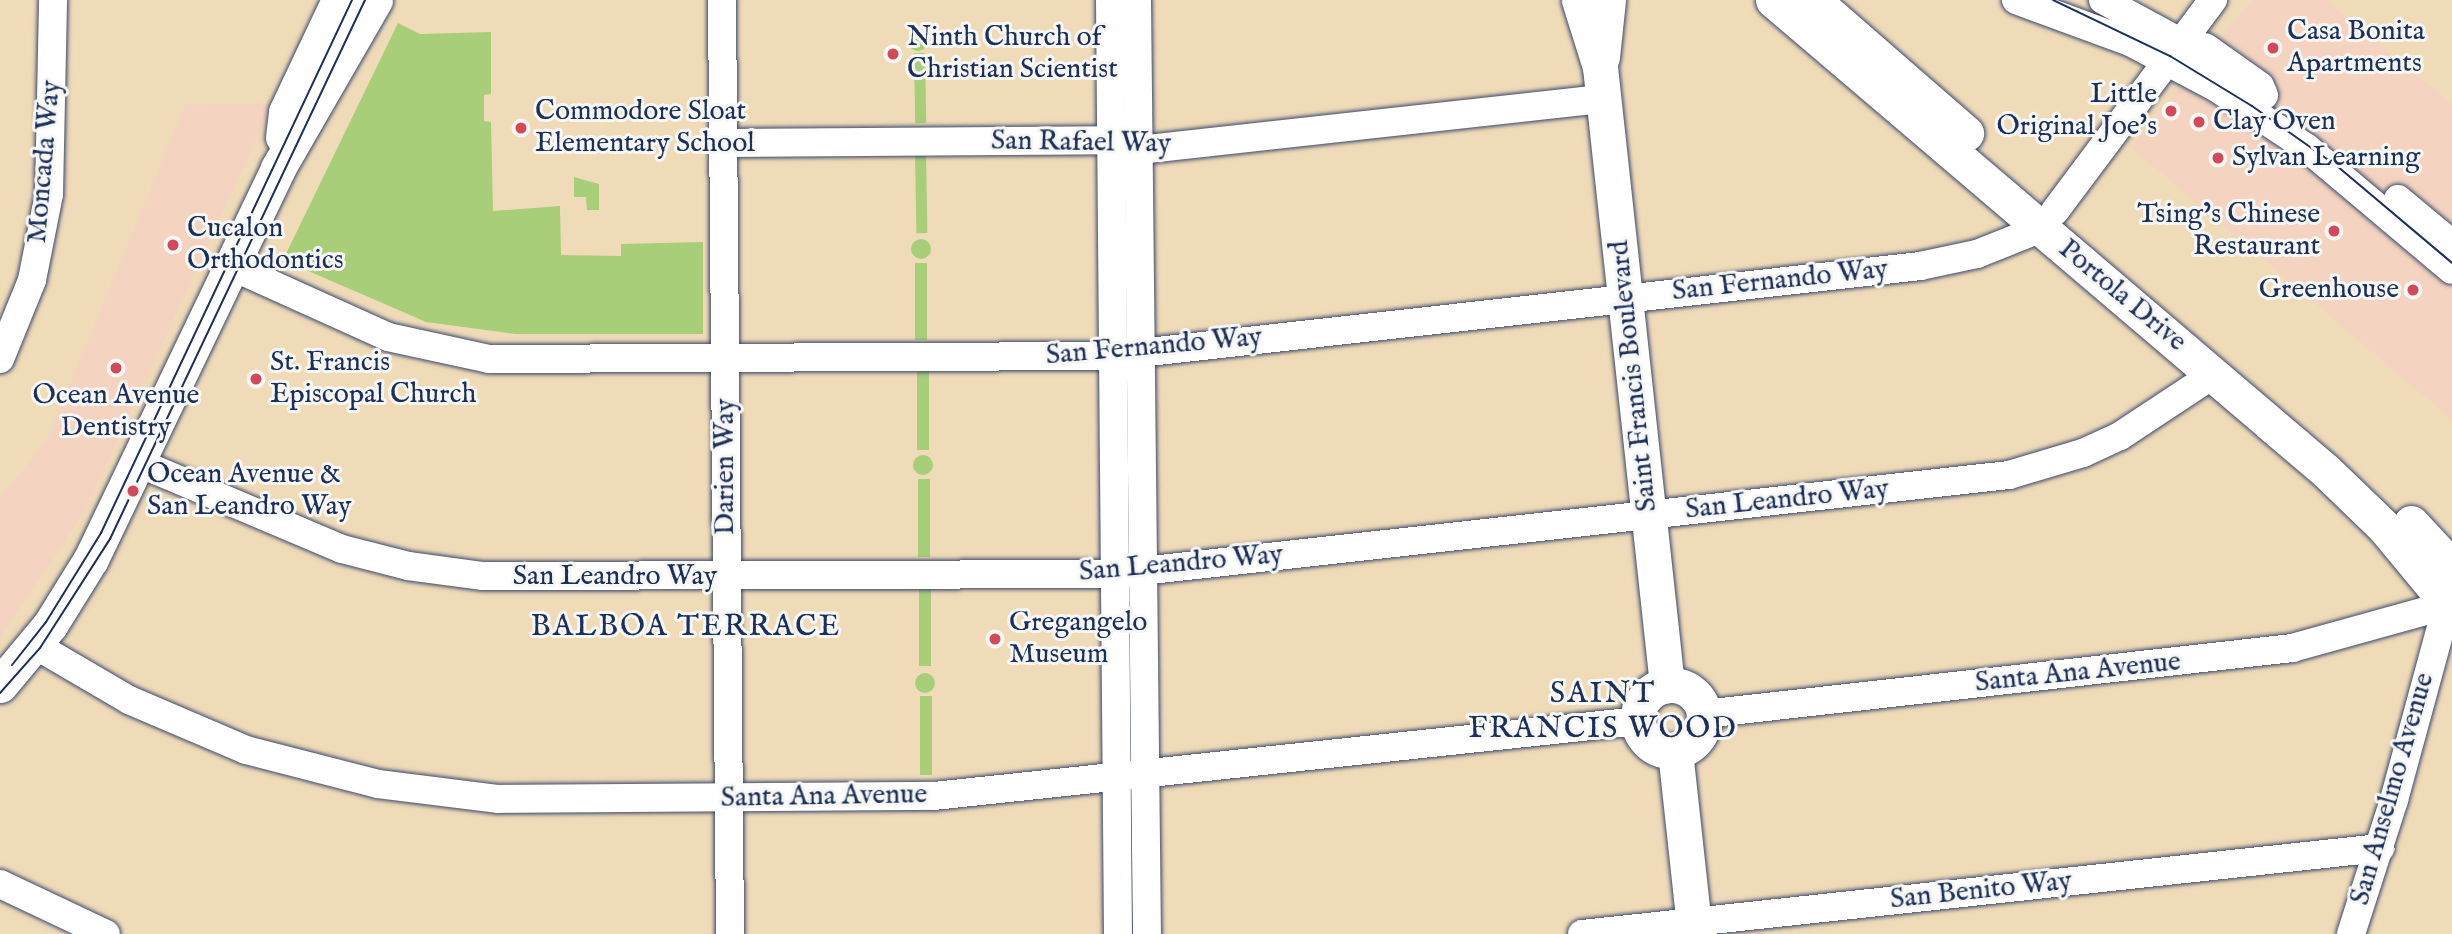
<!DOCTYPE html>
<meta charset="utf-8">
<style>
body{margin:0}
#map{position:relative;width:2452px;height:934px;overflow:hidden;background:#f0dbb9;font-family:"IM FELL English",serif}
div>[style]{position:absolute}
.built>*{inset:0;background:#f4d3c0}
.green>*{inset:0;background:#a8ce79;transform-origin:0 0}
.round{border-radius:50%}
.roads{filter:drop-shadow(0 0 2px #3b496c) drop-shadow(0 0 2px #3b496c)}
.minor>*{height:28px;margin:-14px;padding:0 14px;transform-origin:14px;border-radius:14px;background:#fff}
.major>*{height:35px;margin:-17.5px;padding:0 17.5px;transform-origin:17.5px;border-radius:17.5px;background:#fff}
.major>.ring{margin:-17.5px;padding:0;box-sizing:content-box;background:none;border:35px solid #fff;border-radius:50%}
.tram>*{height:2px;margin:-1px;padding:0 1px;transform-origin:1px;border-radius:1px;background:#1b2f5e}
.dots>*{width:19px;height:19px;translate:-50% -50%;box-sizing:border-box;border:4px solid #f6f6f2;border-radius:50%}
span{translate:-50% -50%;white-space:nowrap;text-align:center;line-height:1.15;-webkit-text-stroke:6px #f6f6f2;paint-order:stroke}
.poi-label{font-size:28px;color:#1b2f5e}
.left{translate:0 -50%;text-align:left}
.right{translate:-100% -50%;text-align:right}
.street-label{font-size:28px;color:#1b2f5e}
.neighbourhood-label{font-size:30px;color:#1b2f5e;letter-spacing:2px}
</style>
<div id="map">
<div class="built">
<div style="clip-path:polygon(2252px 0,2326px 0,2452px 104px,2452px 420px,2131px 147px)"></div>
<div style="clip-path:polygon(273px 103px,85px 511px,0 638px,0 498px,47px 440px,185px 105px)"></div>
</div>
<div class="green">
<div style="clip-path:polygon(398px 23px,420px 34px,491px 32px,491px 94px,484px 95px,484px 121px,491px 122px,493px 211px,560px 206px,561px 255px,621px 256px,621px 244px,703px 242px,703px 334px,515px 334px,426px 322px,283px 260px)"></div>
<div class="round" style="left:908px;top:31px;width:20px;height:20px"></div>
<div style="left:925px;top:53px;width:70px;height:11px;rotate:89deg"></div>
<div style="left:926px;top:153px;width:80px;height:11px;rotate:89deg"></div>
<div style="clip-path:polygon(574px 177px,599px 184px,599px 210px,587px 210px,586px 197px,574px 197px)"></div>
<div class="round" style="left:911px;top:239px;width:20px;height:20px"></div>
<div style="left:915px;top:263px;width:12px;height:77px"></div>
<div style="left:917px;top:371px;width:12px;height:79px"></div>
<div class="round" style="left:913px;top:455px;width:20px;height:20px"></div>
<div style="left:918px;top:479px;width:12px;height:78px"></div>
<div style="left:919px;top:588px;width:12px;height:78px"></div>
<div class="round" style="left:915px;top:673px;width:20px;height:20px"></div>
<div style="left:920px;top:696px;width:12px;height:79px"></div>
</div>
<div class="roads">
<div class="minor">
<div style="left:722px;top:0;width:934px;rotate:89.51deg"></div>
<div style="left:1110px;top:0;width:934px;rotate:89.51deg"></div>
<div style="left:1137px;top:0;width:934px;rotate:89.39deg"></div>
<div style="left:2016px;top:0;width:121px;rotate:20.2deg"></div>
<div style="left:2130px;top:42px;width:98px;rotate:27.9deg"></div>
<div style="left:2217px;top:88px;width:108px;rotate:33.7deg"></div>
<div style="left:2307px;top:148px;width:189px;rotate:40.1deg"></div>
<div style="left:2103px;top:0;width:88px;rotate:28.6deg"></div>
<div style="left:2180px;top:42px;width:21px;rotate:47deg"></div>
<div style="left:2194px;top:57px;width:24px;rotate:33deg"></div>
<div style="left:2205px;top:47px;width:67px;rotate:35.3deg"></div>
<div style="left:2260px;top:86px;width:10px;rotate:66deg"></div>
<div style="left:724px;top:143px;width:387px;rotate:-0.4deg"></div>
<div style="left:1111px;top:140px;width:30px;rotate:20deg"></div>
<div style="left:1139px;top:150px;width:467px;rotate:-6.3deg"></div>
<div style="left:2398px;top:199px;width:70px;rotate:39.8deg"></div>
<div style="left:2055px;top:211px;width:264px;rotate:-53.2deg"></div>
<div style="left:231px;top:266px;width:172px;rotate:24.3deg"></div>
<div style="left:388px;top:337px;width:103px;rotate:12.3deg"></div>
<div style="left:489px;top:359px;width:624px;rotate:-0.28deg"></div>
<div style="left:1113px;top:356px;width:812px;rotate:-6.36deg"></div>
<div style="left:1920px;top:266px;width:58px;rotate:-11.9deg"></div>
<div style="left:1977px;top:254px;width:70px;rotate:-21.8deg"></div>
<div style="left:0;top:359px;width:85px;rotate:-67.9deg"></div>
<div style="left:32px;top:280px;width:88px;rotate:-78.8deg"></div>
<div style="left:49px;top:194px;width:194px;rotate:-88.8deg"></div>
<div style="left:139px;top:463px;width:220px;rotate:23deg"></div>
<div style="left:342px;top:549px;width:68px;rotate:14.4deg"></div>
<div style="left:408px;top:566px;width:76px;rotate:7.6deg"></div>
<div style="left:483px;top:576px;width:632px;rotate:-0.18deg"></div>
<div style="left:1115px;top:574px;width:899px;rotate:-6.32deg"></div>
<div style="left:2009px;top:475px;width:77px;rotate:-16.6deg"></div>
<div style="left:2083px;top:453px;width:41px;rotate:-24.7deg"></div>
<div style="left:2120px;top:436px;width:113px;rotate:-33.4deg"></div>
<div style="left:35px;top:645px;width:109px;rotate:30.3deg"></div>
<div style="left:129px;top:700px;width:127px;rotate:23.1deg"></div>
<div style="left:246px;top:750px;width:136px;rotate:14.4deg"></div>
<div style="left:378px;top:784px;width:122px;rotate:7.1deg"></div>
<div style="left:499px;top:799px;width:435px;rotate:-0.4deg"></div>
<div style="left:934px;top:796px;width:708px;rotate:-6.08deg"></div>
<div style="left:1704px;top:714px;width:592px;rotate:-6.4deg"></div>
<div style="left:2292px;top:648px;width:161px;rotate:-15.5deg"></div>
<div style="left:0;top:884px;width:117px;rotate:25.3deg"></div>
<div style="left:1582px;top:934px;width:803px;rotate:-6.15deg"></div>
<div style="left:2351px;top:934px;width:141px;rotate:-72.2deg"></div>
<div style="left:2394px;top:800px;width:202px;rotate:-74.8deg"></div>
</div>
<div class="major">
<div style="left:1579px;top:0;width:70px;rotate:72.6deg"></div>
<div style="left:1600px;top:67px;width:622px;rotate:83.81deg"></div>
<div style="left:1773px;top:0;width:726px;rotate:40.42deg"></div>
<div style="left:2326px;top:471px;width:82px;rotate:44deg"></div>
<div style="left:2385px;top:528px;width:105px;rotate:50.4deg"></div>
<div style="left:1813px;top:0;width:203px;rotate:41deg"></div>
<div style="left:1602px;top:57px;width:57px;rotate:-84deg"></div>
<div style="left:283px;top:137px;width:25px;rotate:-83deg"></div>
<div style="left:286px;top:112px;width:124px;rotate:-64.7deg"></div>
<div style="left:2411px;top:523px;width:60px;rotate:47deg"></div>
<div class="ring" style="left:1638px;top:685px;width:31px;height:31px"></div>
<div style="left:0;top:685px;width:78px;rotate:-50.2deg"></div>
<div style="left:50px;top:625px;width:78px;rotate:-58.2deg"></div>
<div style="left:91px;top:559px;width:433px;rotate:-64.4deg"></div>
<div style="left:278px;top:168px;width:194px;rotate:-60deg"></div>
<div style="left:1675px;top:751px;width:184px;rotate:83.8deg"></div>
</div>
</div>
<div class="tram">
<div style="left:2053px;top:0;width:130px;rotate:25.6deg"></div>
<div style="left:2170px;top:56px;width:96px;rotate:31.4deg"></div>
<div style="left:2252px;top:106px;width:104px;rotate:35.2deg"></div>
<div style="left:2337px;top:166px;width:150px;rotate:40.1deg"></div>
<div style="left:12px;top:665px;width:55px;rotate:-51.7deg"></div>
<div style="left:46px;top:622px;width:105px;rotate:-58.3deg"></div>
<div style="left:101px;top:533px;width:589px;rotate:-64.78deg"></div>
<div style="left:0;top:693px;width:60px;rotate:-48.4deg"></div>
<div style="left:40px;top:648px;width:130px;rotate:-57.3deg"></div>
<div style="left:110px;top:539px;width:596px;rotate:-64.68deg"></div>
</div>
<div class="dots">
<div style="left:2273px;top:48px;background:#d1495b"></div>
<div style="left:893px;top:54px;background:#d1495b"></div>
<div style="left:2171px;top:111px;background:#d1495b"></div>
<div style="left:2199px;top:122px;background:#d1495b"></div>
<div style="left:521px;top:128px;background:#d1495b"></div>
<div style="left:2218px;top:158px;background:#d1495b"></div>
<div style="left:2334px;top:231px;background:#d1495b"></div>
<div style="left:173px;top:245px;background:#d1495b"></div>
<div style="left:2413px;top:290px;background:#d1495b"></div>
<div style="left:116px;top:368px;background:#d1495b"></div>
<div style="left:256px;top:379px;background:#d1495b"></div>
<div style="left:133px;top:491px;background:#d1495b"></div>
<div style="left:995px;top:639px;background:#d1495b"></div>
</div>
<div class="poi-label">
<span class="left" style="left:2287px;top:48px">Casa Bonita<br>Apartments</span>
<span class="left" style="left:907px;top:54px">Ninth Church of<br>Christian Scientist</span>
<span class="right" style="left:2157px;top:111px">Little<br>Original Joe's</span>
<span class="left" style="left:535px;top:128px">Commodore Sloat<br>Elementary School</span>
<span class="left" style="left:2213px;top:122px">Clay Oven</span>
<span class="left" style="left:2232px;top:158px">Sylvan Learning</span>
<span class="right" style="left:2320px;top:231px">Tsing’s Chinese<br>Restaurant</span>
<span class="left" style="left:187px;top:245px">Cucalon<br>Orthodontics</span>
<span class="right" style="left:2399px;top:290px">Greenhouse</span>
<span class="left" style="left:270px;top:379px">St. Francis<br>Episcopal Church</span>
<span style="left:116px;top:412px">Ocean Avenue<br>Dentistry</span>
<span class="left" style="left:147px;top:491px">Ocean Avenue &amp;<br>San Leandro Way</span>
<span class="left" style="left:1009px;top:639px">Gregangelo<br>Museum</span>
</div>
<div class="street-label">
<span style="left:1081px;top:143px;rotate:1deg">San Rafael Way</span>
<span style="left:45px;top:162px;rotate:-85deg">Moncada Way</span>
<span style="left:1780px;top:281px;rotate:-6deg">San Fernando Way</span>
<span style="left:2122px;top:296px;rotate:40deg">Portola Drive</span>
<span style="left:1154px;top:347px;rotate:-5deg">San Fernando Way</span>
<span style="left:1634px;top:376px;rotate:-96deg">Saint Francis Boulevard</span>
<span style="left:726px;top:467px;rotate:-90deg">Darien Way</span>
<span style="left:1787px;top:500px;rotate:-6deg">San Leandro Way</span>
<span style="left:1181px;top:564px;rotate:-5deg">San Leandro Way</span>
<span style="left:615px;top:577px">San Leandro Way</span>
<span style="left:2078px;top:673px;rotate:-6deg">Santa Ana Avenue</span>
<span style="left:2393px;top:789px;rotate:-74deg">San Anselmo Avenue</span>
<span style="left:824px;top:797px;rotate:-1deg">Santa Ana Avenue</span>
<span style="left:1981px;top:891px;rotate:-6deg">San Benito Way</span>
</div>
<div class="neighbourhood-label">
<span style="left:686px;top:627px">BALBOA TERRACE</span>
<span style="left:1603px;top:711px">SAINT<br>FRANCIS WOOD</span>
</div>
</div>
